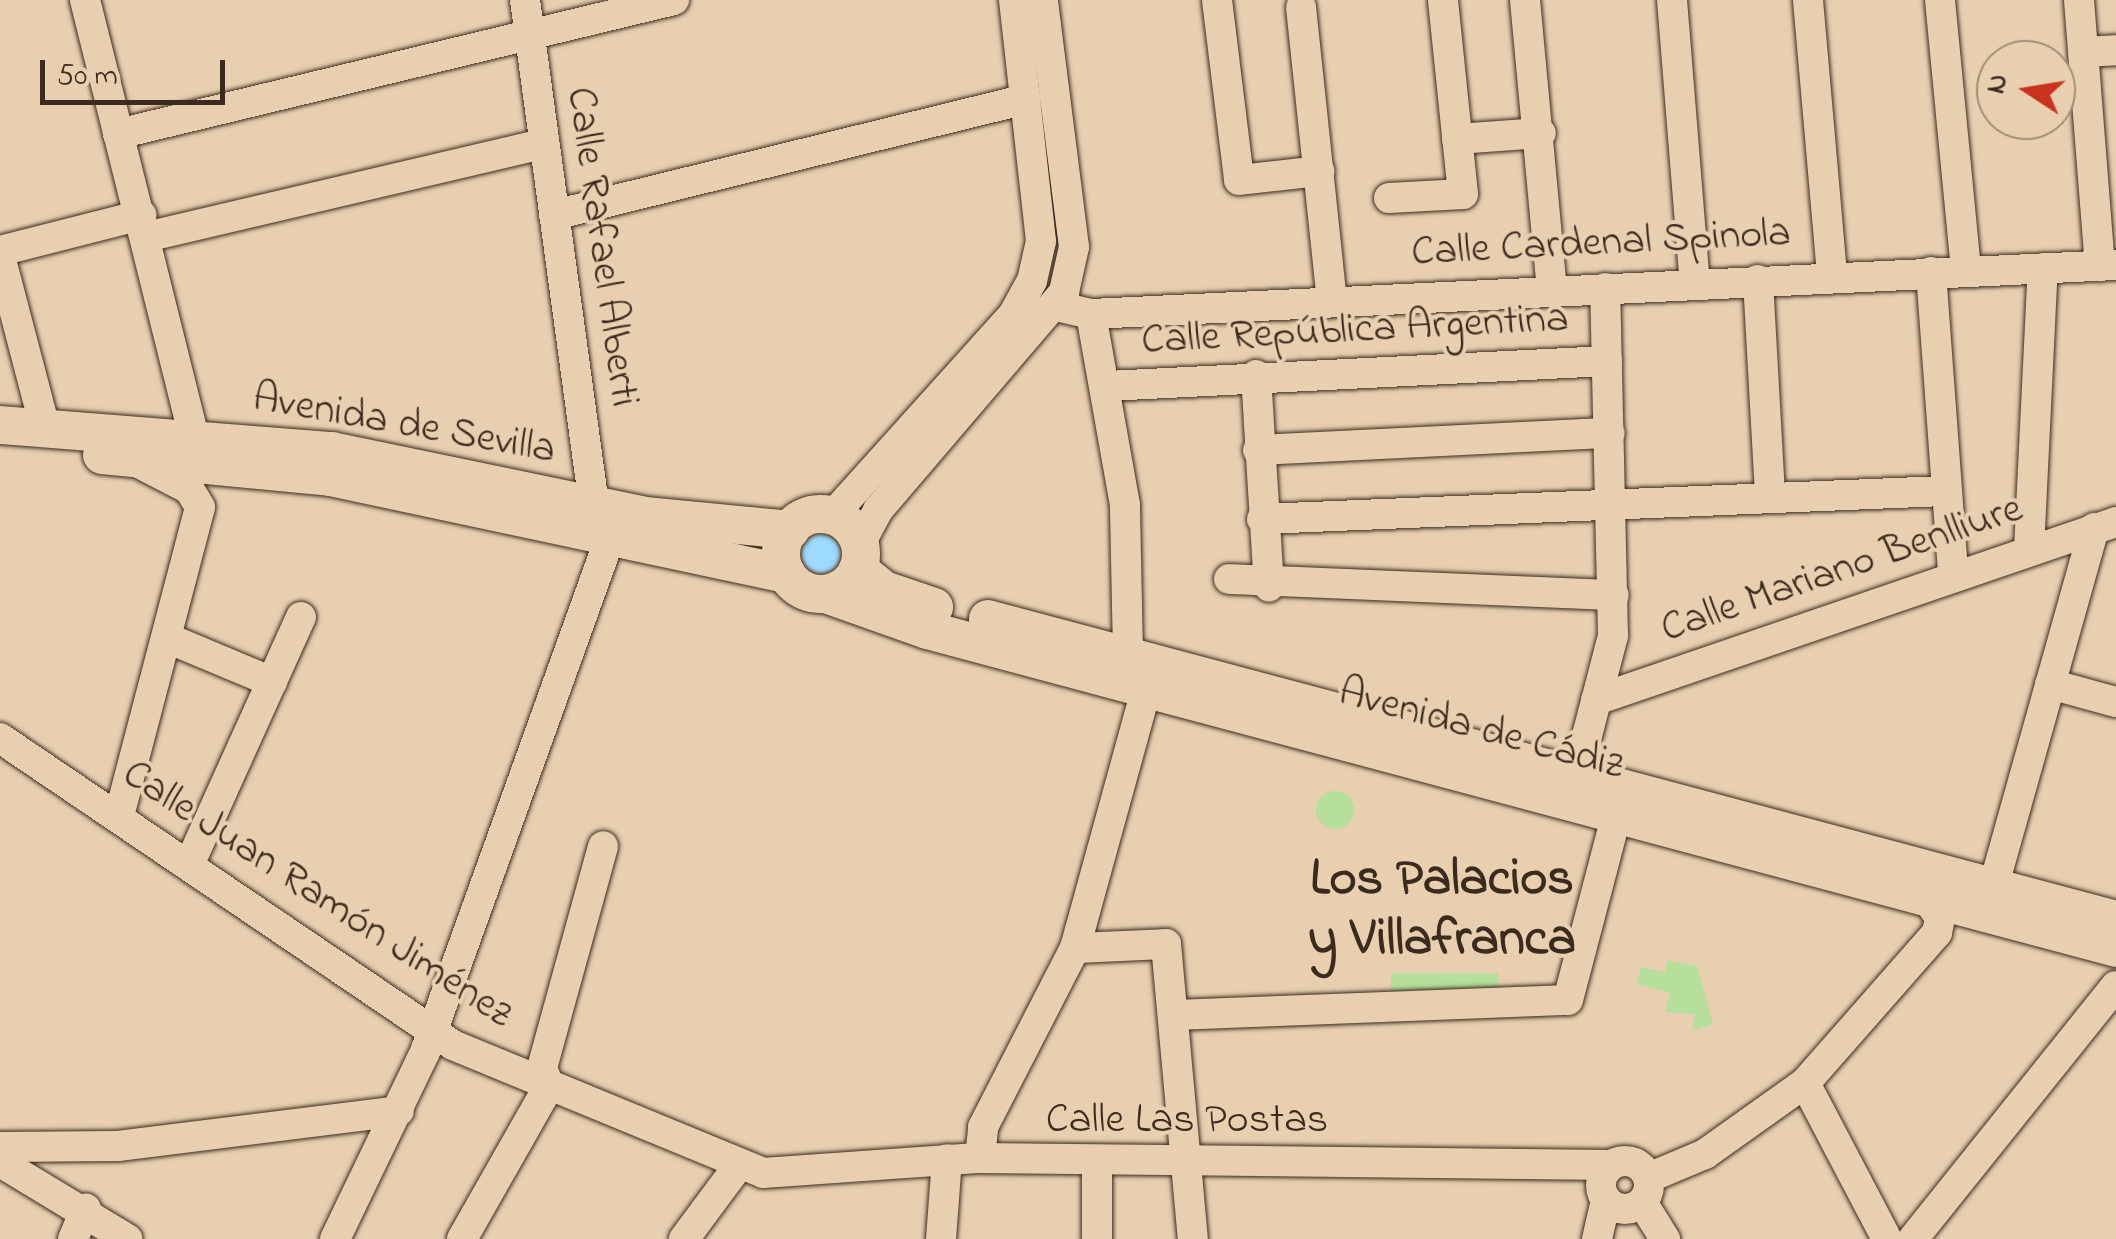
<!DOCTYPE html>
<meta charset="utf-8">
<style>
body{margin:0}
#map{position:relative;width:2116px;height:1239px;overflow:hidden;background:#e7cfb0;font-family:"Indie Flower",sans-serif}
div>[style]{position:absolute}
.green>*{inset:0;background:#b6df9b;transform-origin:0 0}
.round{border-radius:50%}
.water>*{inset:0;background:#9ed9ff}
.roads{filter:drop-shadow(0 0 2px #3b2a1e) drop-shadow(0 0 2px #3b2a1e)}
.minor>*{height:30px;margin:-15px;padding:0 15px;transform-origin:15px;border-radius:15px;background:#e7cfb0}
.minor>.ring{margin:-15px;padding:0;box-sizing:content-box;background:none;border:30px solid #e7cfb0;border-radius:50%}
.major>*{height:38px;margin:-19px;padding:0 19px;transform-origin:19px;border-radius:19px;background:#e7cfb0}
.major>.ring{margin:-19px;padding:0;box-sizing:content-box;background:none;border:38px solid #e7cfb0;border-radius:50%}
span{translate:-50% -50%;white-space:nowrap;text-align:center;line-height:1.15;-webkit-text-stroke:8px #e7cfb0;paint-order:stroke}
.street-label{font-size:42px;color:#3b2a1e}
.district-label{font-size:52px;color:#3b2a1e;font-weight:700}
.north{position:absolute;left:1976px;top:40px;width:100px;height:100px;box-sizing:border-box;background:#e7cfb0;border:2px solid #a28d76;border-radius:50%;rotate:282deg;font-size:28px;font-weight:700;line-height:40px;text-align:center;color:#3b2a1e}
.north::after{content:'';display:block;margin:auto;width:35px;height:45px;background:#c8321e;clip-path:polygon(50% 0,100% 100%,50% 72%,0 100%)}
.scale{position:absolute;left:40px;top:60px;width:185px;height:45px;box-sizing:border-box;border:5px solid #3b2a1e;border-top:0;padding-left:12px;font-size:30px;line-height:35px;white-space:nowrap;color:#3b2a1e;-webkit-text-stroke:8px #e7cfb0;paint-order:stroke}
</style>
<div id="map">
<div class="green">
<div class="round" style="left:1316px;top:791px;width:38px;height:38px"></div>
<div style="clip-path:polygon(1668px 960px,1697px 966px,1713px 1024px,1692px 1031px,1695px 1014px,1665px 1012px,1670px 993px,1637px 984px,1641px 967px,1665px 972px)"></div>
<div style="left:1498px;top:973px;width:19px;height:107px;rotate:90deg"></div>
</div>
<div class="water">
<div class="round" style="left:802px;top:535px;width:38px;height:38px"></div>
</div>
<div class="roads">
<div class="minor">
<div style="left:85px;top:0;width:447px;rotate:76deg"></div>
<div style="left:193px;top:434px;width:23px;rotate:130deg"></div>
<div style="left:525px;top:0;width:510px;rotate:82.22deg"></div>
<div style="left:1217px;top:0;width:181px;rotate:83deg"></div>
<div style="left:1239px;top:180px;width:81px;rotate:-6.4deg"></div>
<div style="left:1525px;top:0;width:292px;rotate:84.7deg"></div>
<div style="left:1672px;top:0;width:284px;rotate:85.4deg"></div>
<div style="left:1808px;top:0;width:275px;rotate:85deg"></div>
<div style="left:1940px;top:0;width:272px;rotate:84.5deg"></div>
<div style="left:2079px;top:0;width:267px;rotate:85.5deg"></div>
<div style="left:1301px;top:7px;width:295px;rotate:84deg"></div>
<div style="left:2083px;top:52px;width:33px;rotate:-3deg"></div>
<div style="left:118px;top:134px;width:572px;rotate:-13.55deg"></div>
<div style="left:1457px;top:139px;width:84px;rotate:-4.1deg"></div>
<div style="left:1389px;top:198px;width:74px;rotate:-3.1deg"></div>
<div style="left:1463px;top:194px;width:195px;rotate:-95.9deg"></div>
<div style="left:554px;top:215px;width:486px;rotate:-13.8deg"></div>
<div style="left:146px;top:237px;width:408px;rotate:-13.2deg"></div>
<div style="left:0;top:251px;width:146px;rotate:-14.3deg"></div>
<div style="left:0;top:256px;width:178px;rotate:75.3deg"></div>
<div style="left:1931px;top:272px;width:303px;rotate:85.8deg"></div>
<div style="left:1758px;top:280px;width:218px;rotate:86.8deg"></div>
<div style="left:1091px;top:314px;width:1026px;rotate:-2.74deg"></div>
<div style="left:1256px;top:375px;width:212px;rotate:86.5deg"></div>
<div style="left:1107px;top:386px;width:501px;rotate:-2.86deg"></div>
<div style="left:1258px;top:450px;width:352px;rotate:-2.8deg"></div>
<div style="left:832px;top:516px;width:270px;rotate:-48deg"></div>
<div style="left:1013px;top:315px;width:39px;rotate:-61deg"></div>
<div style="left:1032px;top:281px;width:41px;rotate:-77.3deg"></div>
<div style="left:1041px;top:241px;width:243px;rotate:-96.4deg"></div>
<div style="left:1262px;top:519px;width:684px;rotate:-2.35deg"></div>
<div style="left:860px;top:544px;width:38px;rotate:-62deg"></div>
<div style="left:878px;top:510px;width:287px;rotate:-49.5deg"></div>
<div style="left:1064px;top:292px;width:46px;rotate:-77.5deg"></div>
<div style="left:1074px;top:247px;width:249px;rotate:-97.2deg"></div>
<div style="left:2029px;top:550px;width:282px;rotate:-87.2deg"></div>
<div style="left:1229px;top:579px;width:385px;rotate:2.4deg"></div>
<div style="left:167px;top:638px;width:114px;rotate:22.7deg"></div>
<div style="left:2050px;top:684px;width:68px;rotate:15.3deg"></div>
<div style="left:1596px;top:700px;width:550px;rotate:-18.9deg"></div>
<div style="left:0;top:738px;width:547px;rotate:34.13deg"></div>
<div style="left:453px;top:1045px;width:335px;rotate:22.4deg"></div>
<div style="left:763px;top:1173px;width:218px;rotate:-4deg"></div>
<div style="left:980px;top:1158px;width:631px;rotate:0.64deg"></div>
<div style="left:1577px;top:774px;width:143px;rotate:-75.4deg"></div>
<div style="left:1613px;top:636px;width:348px;rotate:-91.3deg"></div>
<div style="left:119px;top:816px;width:319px;rotate:-75.3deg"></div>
<div style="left:200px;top:507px;width:21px;rotate:-121deg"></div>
<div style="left:189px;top:489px;width:59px;rotate:-152.6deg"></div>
<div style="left:189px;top:865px;width:272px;rotate:-65.7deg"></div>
<div style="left:1993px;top:888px;width:374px;rotate:-74.3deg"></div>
<div style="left:1075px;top:948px;width:91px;rotate:-2.5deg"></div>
<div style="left:1166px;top:944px;width:296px;rotate:84.8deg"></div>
<div style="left:1176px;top:1015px;width:392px;rotate:-2.2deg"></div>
<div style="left:1568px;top:1000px;width:193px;rotate:-75.3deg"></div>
<div style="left:1805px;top:1083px;width:176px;rotate:62.3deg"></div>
<div style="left:0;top:1147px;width:118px;rotate:-0.5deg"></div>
<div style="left:118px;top:1146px;width:283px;rotate:-7.1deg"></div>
<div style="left:980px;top:1158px;width:31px;rotate:-84deg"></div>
<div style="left:983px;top:1127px;width:201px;rotate:-62.8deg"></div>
<div style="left:1075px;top:948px;width:272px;rotate:-74.6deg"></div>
<div style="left:1147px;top:686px;width:38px;rotate:-120deg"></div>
<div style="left:1128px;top:653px;width:148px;rotate:-91.2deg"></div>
<div style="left:1125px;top:505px;width:194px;rotate:-100.1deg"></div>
<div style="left:1091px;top:314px;width:36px;rotate:-167deg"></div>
<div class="ring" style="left:1601px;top:1161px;width:18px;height:18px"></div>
<div style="left:0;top:1162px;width:149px;rotate:31.2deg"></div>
<div style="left:1097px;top:1163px;width:76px;rotate:90deg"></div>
<div style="left:1648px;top:1178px;width:62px;rotate:-22.8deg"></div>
<div style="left:1705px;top:1154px;width:123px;rotate:-35.4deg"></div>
<div style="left:1805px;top:1083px;width:200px;rotate:-48.7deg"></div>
<div style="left:1937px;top:933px;width:15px;rotate:-79deg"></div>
<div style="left:1940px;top:918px;width:23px;rotate:-124deg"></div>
<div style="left:1642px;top:1202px;width:44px;rotate:58.1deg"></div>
<div style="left:73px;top:1239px;width:33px;rotate:-67deg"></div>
<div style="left:335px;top:1239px;width:208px;rotate:-64.3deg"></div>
<div style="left:425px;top:1052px;width:546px;rotate:-70.21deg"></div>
<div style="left:462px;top:1239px;width:176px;rotate:-60.4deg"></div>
<div style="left:549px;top:1086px;width:19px;rotate:-111deg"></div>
<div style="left:542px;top:1068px;width:230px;rotate:-74.6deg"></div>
<div style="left:684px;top:1239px;width:92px;rotate:-53.4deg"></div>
<div style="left:941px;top:1239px;width:80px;rotate:-85.7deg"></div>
<div style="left:1597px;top:1239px;width:40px;rotate:-77deg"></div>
<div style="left:1913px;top:1239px;width:324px;rotate:-51.3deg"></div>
</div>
<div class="major">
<div style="left:0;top:425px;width:333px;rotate:4.5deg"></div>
<div style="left:332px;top:451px;width:320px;rotate:11.7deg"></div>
<div style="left:645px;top:516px;width:146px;rotate:5.5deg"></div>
<div style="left:102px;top:455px;width:229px;rotate:5.5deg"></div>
<div style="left:330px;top:477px;width:467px;rotate:12deg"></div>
<div class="ring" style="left:781px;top:514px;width:42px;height:42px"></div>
<div style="left:858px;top:569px;width:33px;rotate:39deg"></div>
<div style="left:884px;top:590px;width:53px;rotate:18.8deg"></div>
<div style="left:826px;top:594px;width:107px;rotate:19.6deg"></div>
<div style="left:927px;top:630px;width:1231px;rotate:14.97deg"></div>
<div style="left:988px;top:619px;width:1167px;rotate:14.94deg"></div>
</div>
</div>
<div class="street-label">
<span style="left:1601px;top:244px;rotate:-3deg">Calle Cardenal Spinola</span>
<span style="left:601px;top:247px;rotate:82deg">Calle Rafael Alberti</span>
<span style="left:1355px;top:331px;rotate:-3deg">Calle República Argentina</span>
<span style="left:404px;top:425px;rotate:10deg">Avenida de Sevilla</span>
<span style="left:1842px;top:570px;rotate:-19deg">Calle Mariano Benlliure</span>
<span style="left:1481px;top:730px;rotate:15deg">Avenida de Cádiz</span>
<span style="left:317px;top:895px;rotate:33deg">Calle Juan Ramón Jiménez</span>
<span style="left:1187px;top:1121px">Calle Las Postas</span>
</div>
<div class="district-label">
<span style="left:1442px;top:911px">Los Palacios<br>y Villafranca</span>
</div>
<div class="north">N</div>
<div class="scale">50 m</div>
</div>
